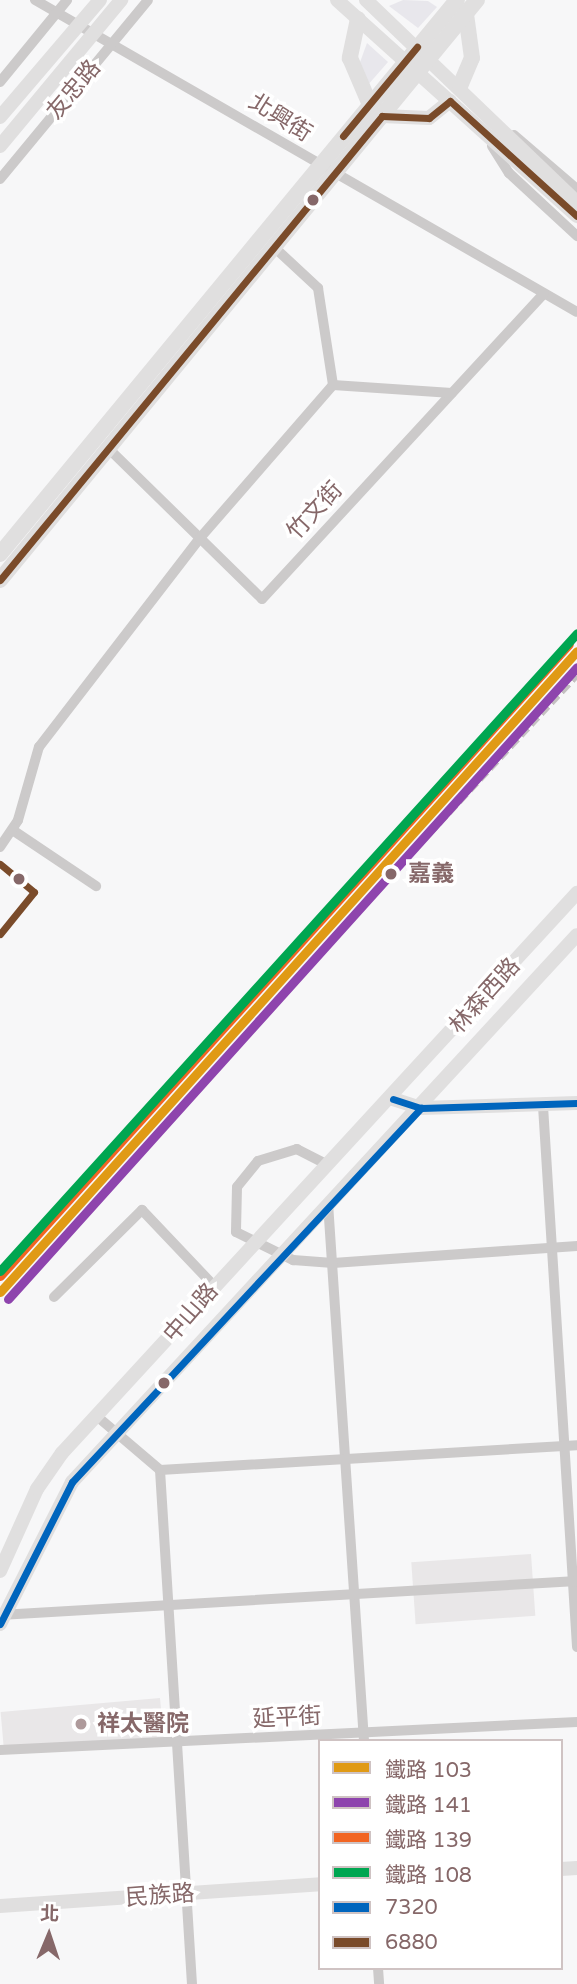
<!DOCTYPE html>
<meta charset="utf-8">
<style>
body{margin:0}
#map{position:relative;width:577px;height:1984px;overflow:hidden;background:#f7f7f8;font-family:"Varela Round","Noto Sans TC",sans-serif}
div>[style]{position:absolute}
.built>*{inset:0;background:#e9e7e8;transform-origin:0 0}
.green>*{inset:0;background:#e8e7ec}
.street>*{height:10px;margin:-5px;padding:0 5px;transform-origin:5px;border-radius:5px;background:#cccaca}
.secondary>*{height:14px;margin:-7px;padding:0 7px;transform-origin:7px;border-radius:7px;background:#e0dfdf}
.primary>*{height:16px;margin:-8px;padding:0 8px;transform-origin:8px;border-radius:8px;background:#e0dfdf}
.rail>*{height:3.5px;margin-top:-1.75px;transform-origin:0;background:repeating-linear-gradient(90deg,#c4c1c1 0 10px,transparent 0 15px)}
.bus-1>*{height:7px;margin:-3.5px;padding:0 3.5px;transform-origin:3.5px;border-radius:3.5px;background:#0065bd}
.bus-2>*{height:7px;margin:-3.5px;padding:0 3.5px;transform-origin:3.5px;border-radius:3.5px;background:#7a4b2a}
.rail-1>*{height:9px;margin:-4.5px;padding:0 4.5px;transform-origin:4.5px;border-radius:4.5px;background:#e09a15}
.rail-2>*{height:9px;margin:-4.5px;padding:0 4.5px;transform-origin:4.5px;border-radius:4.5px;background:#8e44ad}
.rail-3>*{height:9px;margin:-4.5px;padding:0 4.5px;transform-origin:4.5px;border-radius:4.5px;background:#f26522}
.rail-4>*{height:9px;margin:-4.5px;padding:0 4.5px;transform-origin:4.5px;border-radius:4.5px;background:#00a651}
.dots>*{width:19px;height:19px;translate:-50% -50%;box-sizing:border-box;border:4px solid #fff;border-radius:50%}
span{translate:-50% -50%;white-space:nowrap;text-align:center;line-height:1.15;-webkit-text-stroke:7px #fff;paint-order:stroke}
.street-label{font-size:23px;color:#866869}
.stop-label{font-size:23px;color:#866869;font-weight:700}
.left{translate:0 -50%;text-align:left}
.poi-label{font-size:23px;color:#866869;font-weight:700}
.legend{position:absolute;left:318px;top:1739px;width:245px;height:231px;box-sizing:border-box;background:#fff;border:2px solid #cfc3c3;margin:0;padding:9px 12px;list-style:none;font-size:21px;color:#866869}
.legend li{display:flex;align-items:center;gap:14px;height:35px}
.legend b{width:35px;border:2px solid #cfc3c3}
.north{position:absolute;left:14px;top:1900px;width:70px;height:70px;-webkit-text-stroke:5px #fff;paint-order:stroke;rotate:2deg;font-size:19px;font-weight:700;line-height:28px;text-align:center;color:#866869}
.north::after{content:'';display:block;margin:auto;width:24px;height:32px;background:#866869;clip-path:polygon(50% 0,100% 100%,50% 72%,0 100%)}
</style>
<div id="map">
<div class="built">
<div style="left:531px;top:1554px;width:62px;height:120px;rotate:86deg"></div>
<div style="left:160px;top:1698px;width:42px;height:160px;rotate:85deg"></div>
</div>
<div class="green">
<div style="clip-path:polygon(403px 0,428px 1px,437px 7px,418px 28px,389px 6px)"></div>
<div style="clip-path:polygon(367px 43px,388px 62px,367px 86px,359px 65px)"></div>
</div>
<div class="street">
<div style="left:35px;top:0;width:625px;rotate:29.93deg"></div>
<div style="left:0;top:82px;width:106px;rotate:-50.7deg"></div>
<div style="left:514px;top:135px;width:83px;rotate:40.6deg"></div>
<div style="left:492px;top:146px;width:32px;rotate:58deg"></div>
<div style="left:509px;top:173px;width:93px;rotate:42.8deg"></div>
<div style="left:0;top:179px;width:232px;rotate:-50.4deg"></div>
<div style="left:275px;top:248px;width:59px;rotate:42.9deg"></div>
<div style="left:318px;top:288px;width:98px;rotate:81.2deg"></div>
<div style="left:109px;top:449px;width:214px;rotate:44.4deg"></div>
<div style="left:262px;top:599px;width:415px;rotate:-47.3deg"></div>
<div style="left:14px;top:831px;width:99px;rotate:33.9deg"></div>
<div style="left:0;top:847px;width:32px;rotate:-56deg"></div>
<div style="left:18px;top:820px;width:76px;rotate:-74deg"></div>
<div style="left:39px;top:747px;width:264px;rotate:-52.4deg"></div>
<div style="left:200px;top:538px;width:203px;rotate:-49deg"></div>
<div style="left:333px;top:385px;width:119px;rotate:3.8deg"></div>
<div style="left:543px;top:1106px;width:542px;rotate:86.4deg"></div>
<div style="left:326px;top:1164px;width:33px;rotate:-153deg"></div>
<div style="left:297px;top:1149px;width:41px;rotate:162.9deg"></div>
<div style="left:258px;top:1161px;width:33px;rotate:129deg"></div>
<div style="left:237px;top:1187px;width:45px;rotate:91.3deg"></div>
<div style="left:236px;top:1232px;width:64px;rotate:26.2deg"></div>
<div style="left:293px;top:1260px;width:40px;rotate:4.3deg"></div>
<div style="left:333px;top:1263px;width:245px;rotate:-4deg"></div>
<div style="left:328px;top:1203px;width:539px;rotate:86.17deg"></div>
<div style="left:54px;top:1297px;width:124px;rotate:-44.7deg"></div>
<div style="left:142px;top:1210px;width:105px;rotate:46.5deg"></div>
<div style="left:99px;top:1418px;width:80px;rotate:40.4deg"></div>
<div style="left:160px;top:1470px;width:515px;rotate:86.44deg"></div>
<div style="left:160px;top:1470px;width:418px;rotate:-3.4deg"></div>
<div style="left:0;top:1615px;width:578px;rotate:-3.37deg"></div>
<div style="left:0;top:1750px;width:578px;rotate:-2.78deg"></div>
<div style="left:378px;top:1968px;width:16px;rotate:86deg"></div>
</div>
<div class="secondary">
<div style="left:337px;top:0;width:323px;rotate:42deg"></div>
<div style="left:366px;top:0;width:292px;rotate:43.8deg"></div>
<div style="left:382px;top:116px;width:47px;rotate:2.4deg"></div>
<div style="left:429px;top:118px;width:27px;rotate:-39deg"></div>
<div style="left:0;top:117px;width:154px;rotate:-49.5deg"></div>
<div style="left:0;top:146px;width:190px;rotate:-50.3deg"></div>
<div style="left:393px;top:1099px;width:29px;rotate:18deg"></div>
<div style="left:421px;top:1108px;width:156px;rotate:-1.8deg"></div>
<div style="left:0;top:1571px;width:90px;rotate:-65.7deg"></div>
<div style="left:37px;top:1489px;width:44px;rotate:-55.2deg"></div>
<div style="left:62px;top:1453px;width:761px;rotate:-47.4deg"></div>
<div style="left:0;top:1624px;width:159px;rotate:-63.1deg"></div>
<div style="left:72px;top:1482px;width:744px;rotate:-47.29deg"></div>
<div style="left:561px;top:1869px;width:16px;rotate:-4deg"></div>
<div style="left:0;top:1906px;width:321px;rotate:-3.9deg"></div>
</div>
<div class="primary">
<div style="left:358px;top:19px;width:40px;rotate:102deg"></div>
<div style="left:350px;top:58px;width:51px;rotate:66.9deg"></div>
<div style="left:460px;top:86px;width:30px;rotate:-67deg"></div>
<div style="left:472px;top:58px;width:44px;rotate:-97.8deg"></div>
<div style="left:0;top:554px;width:718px;rotate:-50.48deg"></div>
<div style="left:0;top:580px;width:751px;rotate:-50.57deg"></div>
</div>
<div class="rail">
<div style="left:327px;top:945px;width:367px;rotate:-47deg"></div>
</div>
<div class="bus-1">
<div style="left:393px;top:1099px;width:29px;rotate:18deg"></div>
<div style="left:421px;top:1108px;width:156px;rotate:-1.8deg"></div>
<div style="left:0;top:1624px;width:159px;rotate:-63.1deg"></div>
<div style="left:72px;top:1482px;width:512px;rotate:-46.98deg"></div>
</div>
<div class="bus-2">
<div style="left:343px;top:136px;width:116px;rotate:-50.3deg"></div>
<div style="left:0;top:580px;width:601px;rotate:-50.54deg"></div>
<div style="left:382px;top:116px;width:47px;rotate:2.4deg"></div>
<div style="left:429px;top:118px;width:27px;rotate:-39deg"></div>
<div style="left:450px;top:101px;width:171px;rotate:42.2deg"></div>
<div style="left:0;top:864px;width:44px;rotate:39.5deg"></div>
<div style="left:34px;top:892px;width:54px;rotate:129deg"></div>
</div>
<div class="rail-1">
<div style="left:0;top:1292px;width:862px;rotate:-48.01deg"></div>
</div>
<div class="rail-2">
<div style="left:8px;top:1299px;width:850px;rotate:-48deg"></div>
</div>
<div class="rail-3">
<div style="left:0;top:1276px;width:850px;rotate:-48deg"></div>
</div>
<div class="rail-4">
<div style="left:0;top:1271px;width:860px;rotate:-47.87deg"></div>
</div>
<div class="dots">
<div style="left:313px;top:200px;background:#866869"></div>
<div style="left:391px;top:874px;background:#866869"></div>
<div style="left:19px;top:879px;background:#866869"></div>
<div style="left:164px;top:1383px;background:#866869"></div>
<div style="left:81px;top:1724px;background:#ae9a9b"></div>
</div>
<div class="street-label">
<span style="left:74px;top:90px;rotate:-50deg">友忠路</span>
<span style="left:280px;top:118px;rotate:32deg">北興街</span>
<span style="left:315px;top:511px;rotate:-47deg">竹文街</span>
<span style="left:485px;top:996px;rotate:-48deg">林森西路</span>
<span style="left:191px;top:1313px;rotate:-49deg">中山路</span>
<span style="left:287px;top:1718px;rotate:-3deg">延平街</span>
<span style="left:160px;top:1896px;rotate:-4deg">民族路</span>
</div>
<div class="stop-label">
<span class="left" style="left:408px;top:874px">嘉義</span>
</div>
<div class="poi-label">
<span class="left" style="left:97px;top:1724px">祥太醫院</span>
</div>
<ul class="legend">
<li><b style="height:9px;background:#e09a15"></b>鐵路 103</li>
<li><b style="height:9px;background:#8e44ad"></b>鐵路 141</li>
<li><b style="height:9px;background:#f26522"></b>鐵路 139</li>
<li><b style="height:9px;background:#00a651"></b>鐵路 108</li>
<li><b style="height:9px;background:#0065bd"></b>7320</li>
<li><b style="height:9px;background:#7a4b2a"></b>6880</li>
</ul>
<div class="north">北</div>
</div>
